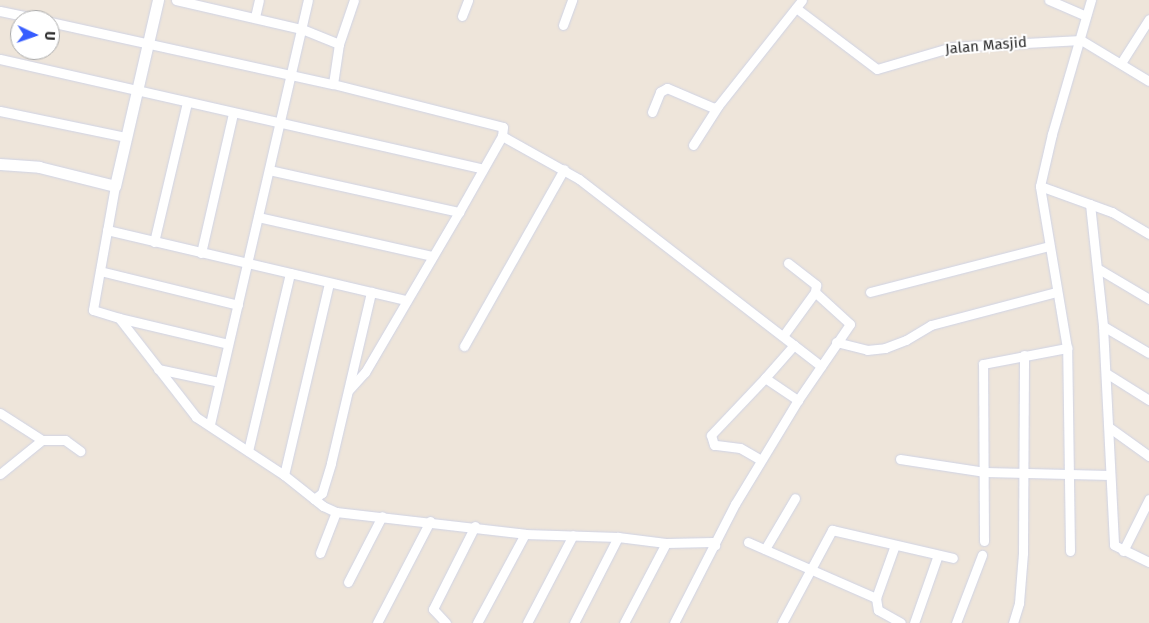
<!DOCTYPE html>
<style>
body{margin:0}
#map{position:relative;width:1149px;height:623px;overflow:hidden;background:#eee5da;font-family:"Fira Sans",sans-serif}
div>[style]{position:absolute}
.roads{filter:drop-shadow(0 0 1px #cfd3e5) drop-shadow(0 0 1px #cfd3e5)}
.minor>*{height:9px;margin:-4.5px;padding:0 4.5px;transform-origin:4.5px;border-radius:4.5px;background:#fff}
.tertiary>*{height:11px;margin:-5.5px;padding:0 5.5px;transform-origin:5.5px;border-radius:5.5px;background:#fff}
span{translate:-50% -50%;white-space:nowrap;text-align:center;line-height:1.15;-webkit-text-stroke:4px #fff;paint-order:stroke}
.street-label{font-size:15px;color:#2a2a2a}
.north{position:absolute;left:10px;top:10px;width:50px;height:50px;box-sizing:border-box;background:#fff;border:1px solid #aaa;border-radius:50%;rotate:93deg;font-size:14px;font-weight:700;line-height:20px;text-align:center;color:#2a2a2a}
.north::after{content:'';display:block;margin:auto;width:18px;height:22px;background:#365cff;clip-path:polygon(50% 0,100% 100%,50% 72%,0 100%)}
</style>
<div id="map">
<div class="roads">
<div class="minor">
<div style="left:176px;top:0;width:129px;rotate:13deg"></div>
<div style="left:302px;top:29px;width:40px;rotate:22deg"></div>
<div style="left:1049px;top:0;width:40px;rotate:23.4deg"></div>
<div style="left:796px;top:8px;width:101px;rotate:37deg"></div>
<div style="left:877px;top:69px;width:78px;rotate:-16.3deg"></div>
<div style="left:952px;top:47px;width:129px;rotate:-3.1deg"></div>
<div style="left:1081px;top:40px;width:79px;rotate:31.1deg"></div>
<div style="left:0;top:11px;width:44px;rotate:11.8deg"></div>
<div style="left:462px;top:16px;width:17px;rotate:-69deg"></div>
<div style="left:255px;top:17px;width:17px;rotate:-77deg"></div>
<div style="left:50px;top:22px;width:290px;rotate:12.4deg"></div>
<div style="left:333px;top:84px;width:175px;rotate:14.2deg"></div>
<div style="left:503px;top:127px;width:9px;rotate:96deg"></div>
<div style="left:502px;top:136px;width:87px;rotate:119.5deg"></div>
<div style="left:459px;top:212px;width:186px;rotate:120.4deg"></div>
<div style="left:365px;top:372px;width:24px;rotate:132deg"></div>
<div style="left:563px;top:25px;width:27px;rotate:-70deg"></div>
<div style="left:0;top:59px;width:495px;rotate:12.8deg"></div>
<div style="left:1121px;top:63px;width:52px;rotate:-57.5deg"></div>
<div style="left:333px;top:84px;width:40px;rotate:-81.5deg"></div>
<div style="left:339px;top:44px;width:46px;rotate:-71.2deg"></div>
<div style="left:0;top:111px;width:129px;rotate:11.7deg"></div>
<div style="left:652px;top:112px;width:22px;rotate:-68deg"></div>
<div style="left:660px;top:92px;width:8px;rotate:-30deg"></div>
<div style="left:667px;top:88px;width:51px;rotate:23.1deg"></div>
<div style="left:714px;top:108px;width:4px;rotate:-27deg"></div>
<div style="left:718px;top:106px;width:135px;rotate:-51.6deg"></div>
<div style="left:502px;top:136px;width:88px;rotate:29.2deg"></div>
<div style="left:579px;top:179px;width:306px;rotate:37.7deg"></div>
<div style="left:693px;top:145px;width:46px;rotate:-57.3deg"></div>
<div style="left:269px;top:170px;width:195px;rotate:12.5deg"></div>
<div style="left:115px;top:186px;width:126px;rotate:100.1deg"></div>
<div style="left:93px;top:310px;width:27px;rotate:17deg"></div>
<div style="left:119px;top:318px;width:125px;rotate:52.1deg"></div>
<div style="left:196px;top:417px;width:105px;rotate:33.4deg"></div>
<div style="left:284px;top:475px;width:50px;rotate:38.5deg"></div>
<div style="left:323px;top:506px;width:14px;rotate:25deg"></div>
<div style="left:336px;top:512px;width:190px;rotate:6.6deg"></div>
<div style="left:525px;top:534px;width:93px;rotate:1.8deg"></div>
<div style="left:618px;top:537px;width:48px;rotate:7.1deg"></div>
<div style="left:666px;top:543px;width:47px;rotate:-1.2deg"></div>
<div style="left:713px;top:542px;width:4px;rotate:56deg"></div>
<div style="left:1040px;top:186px;width:77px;rotate:19.9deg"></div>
<div style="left:1112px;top:212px;width:43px;rotate:30.7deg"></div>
<div style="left:1090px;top:204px;width:123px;rotate:83.9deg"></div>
<div style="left:1103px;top:326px;width:219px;rotate:87.1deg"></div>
<div style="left:1114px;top:545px;width:39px;rotate:26deg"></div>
<div style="left:258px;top:217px;width:179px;rotate:12.6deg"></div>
<div style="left:107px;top:230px;width:306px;rotate:13.2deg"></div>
<div style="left:154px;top:242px;width:144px;rotate:-76.7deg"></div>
<div style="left:201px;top:253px;width:144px;rotate:-77.1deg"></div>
<div style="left:788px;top:263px;width:36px;rotate:38deg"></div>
<div style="left:816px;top:285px;width:7px;rotate:98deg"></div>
<div style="left:1097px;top:268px;width:61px;rotate:30.8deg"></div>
<div style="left:100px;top:271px;width:142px;rotate:13.8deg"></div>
<div style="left:870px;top:292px;width:185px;rotate:-14.4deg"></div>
<div style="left:119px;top:318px;width:112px;rotate:13.4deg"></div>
<div style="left:1103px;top:326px;width:53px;rotate:30.4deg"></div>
<div style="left:836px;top:342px;width:32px;rotate:14deg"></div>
<div style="left:867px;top:350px;width:18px;rotate:-6deg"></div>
<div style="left:885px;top:348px;width:22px;rotate:-21deg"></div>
<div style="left:906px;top:340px;width:29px;rotate:-31deg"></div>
<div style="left:931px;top:325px;width:129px;rotate:-14.8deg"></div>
<div style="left:794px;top:345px;width:44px;rotate:131.3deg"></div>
<div style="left:765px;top:378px;width:40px;rotate:34deg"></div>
<div style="left:464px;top:346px;width:203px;rotate:-60.5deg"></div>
<div style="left:158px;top:369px;width:62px;rotate:12deg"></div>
<div style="left:1106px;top:373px;width:51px;rotate:32.1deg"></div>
<div style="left:0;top:413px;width:50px;rotate:32.7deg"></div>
<div style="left:42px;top:440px;width:54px;rotate:141deg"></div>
<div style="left:210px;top:424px;width:435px;rotate:-77deg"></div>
<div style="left:1110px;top:428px;width:48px;rotate:35.7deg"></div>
<div style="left:42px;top:440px;width:23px"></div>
<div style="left:65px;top:440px;width:19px;rotate:36deg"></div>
<div style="left:248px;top:451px;width:183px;rotate:-76.7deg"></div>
<div style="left:900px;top:459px;width:86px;rotate:8.7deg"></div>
<div style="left:985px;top:472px;width:125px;rotate:1.4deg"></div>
<div style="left:761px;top:460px;width:24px;rotate:-150deg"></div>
<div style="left:740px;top:448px;width:26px;rotate:-173deg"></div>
<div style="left:714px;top:445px;width:10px;rotate:-107deg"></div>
<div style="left:711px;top:435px;width:79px;rotate:-46.5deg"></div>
<div style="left:284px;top:475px;width:197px;rotate:-76.8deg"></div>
<div style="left:314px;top:499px;width:10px;rotate:-37deg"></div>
<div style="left:322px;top:493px;width:31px;rotate:-73deg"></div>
<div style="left:331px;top:463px;width:176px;rotate:-76.8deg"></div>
<div style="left:984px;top:541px;width:177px;rotate:-90.3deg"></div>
<div style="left:983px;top:364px;width:86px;rotate:-10.8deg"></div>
<div style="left:748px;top:542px;width:140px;rotate:23.6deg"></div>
<div style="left:876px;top:598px;width:12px;rotate:81deg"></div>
<div style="left:878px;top:610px;width:26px;rotate:29deg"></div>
<div style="left:765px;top:549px;width:59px;rotate:-59.5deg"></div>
<div style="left:1070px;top:551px;width:203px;rotate:-90.8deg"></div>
<div style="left:1067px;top:348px;width:164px;rotate:-99.5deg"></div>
<div style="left:1040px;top:186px;width:53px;rotate:-77deg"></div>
<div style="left:1052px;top:134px;width:140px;rotate:-73.8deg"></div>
<div style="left:1123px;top:551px;width:58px;rotate:-63.4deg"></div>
<div style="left:320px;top:553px;width:44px;rotate:-68.7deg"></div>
<div style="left:348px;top:582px;width:74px;rotate:-62.7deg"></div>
<div style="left:876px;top:598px;width:56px;rotate:-70.3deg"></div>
<div style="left:377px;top:623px;width:115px;rotate:-62.5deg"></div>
<div style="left:446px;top:623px;width:19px;rotate:-133deg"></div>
<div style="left:433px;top:609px;width:93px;rotate:-63.2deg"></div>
<div style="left:477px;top:623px;width:101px;rotate:-61.7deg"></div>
<div style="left:527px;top:623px;width:99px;rotate:-62.4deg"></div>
<div style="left:574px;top:623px;width:97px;rotate:-62.9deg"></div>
<div style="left:624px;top:623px;width:90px;rotate:-62.3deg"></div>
<div style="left:674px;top:623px;width:134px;rotate:-62.9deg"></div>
<div style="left:735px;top:504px;width:122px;rotate:-58.8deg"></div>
<div style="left:798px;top:400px;width:92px;rotate:-55.6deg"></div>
<div style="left:850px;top:324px;width:47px;rotate:-137.6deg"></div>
<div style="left:815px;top:292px;width:54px;rotate:126deg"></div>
<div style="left:782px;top:623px;width:106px;rotate:-61.7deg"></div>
<div style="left:832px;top:530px;width:124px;rotate:13deg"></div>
<div style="left:914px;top:623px;width:72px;rotate:-70.6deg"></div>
<div style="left:956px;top:623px;width:73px;rotate:-69.1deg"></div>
<div style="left:1013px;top:623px;width:21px;rotate:-73deg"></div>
<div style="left:1019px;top:603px;width:50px;rotate:-85.4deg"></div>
<div style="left:1023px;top:553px;width:198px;rotate:-89.7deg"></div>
</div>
<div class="tertiary">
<div style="left:0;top:164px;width:39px;rotate:4deg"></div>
<div style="left:39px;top:167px;width:78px;rotate:14deg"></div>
<div style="left:115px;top:186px;width:191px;rotate:-77deg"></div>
</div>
</div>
<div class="street-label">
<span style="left:986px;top:46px;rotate:-5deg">Jalan Masjid</span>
</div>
<div class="north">U</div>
</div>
